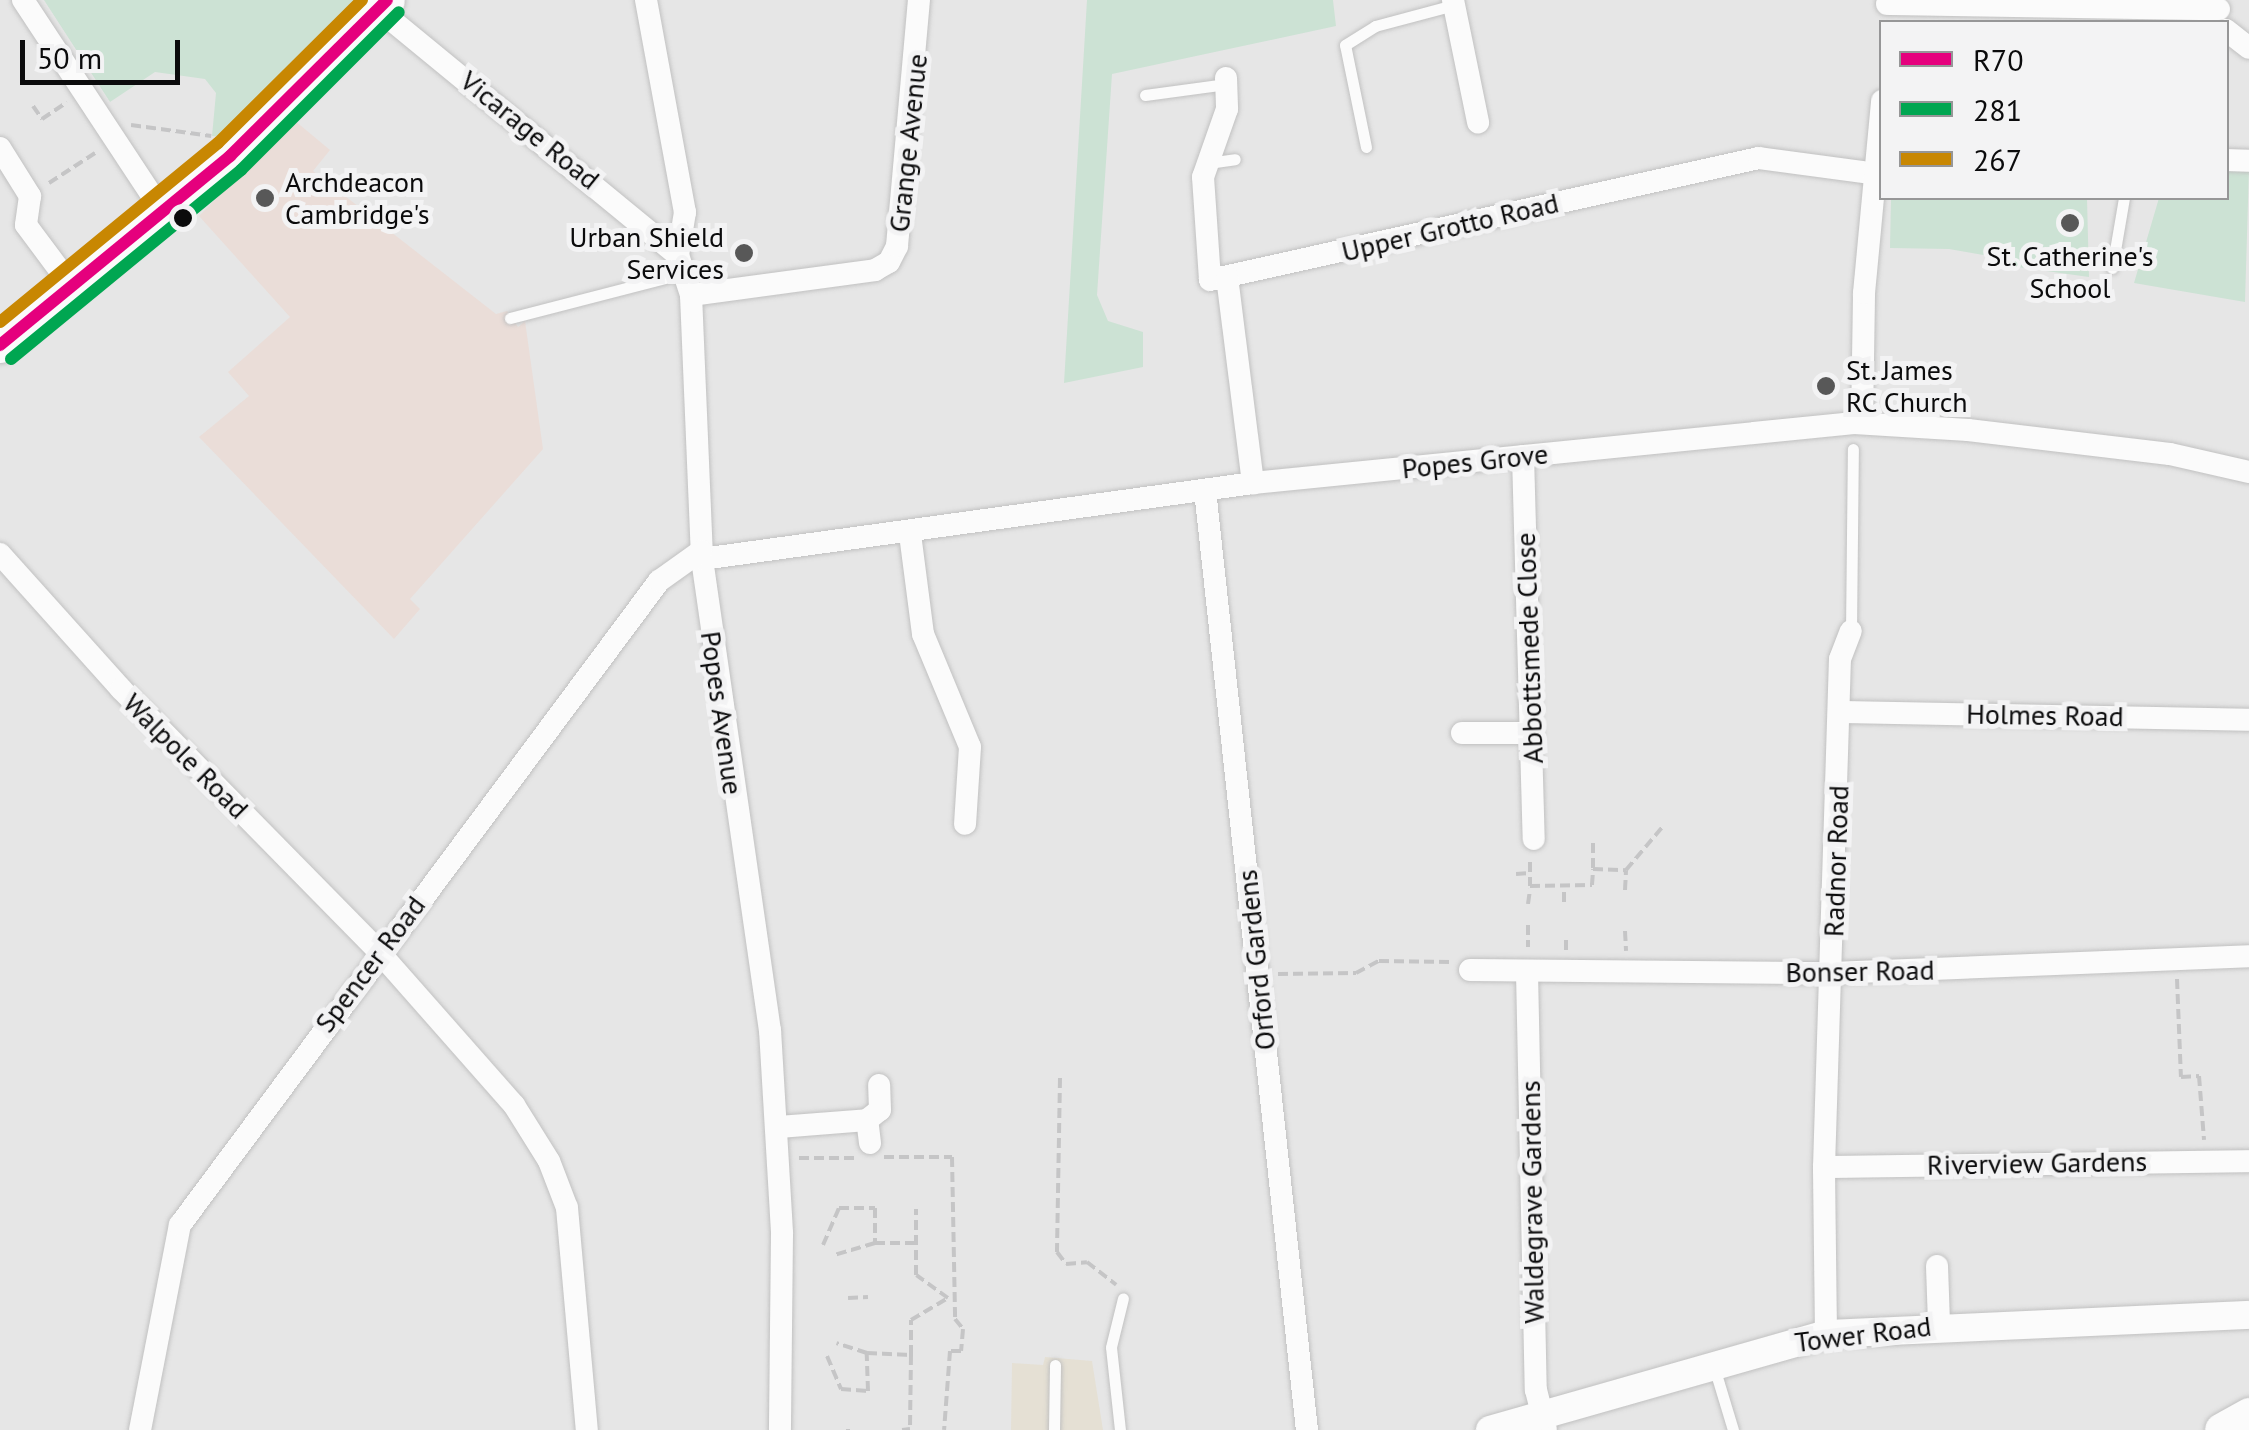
<!DOCTYPE html>
<style>
body{margin:0}
#map{position:relative;width:2249px;height:1430px;overflow:hidden;background:#e6e6e6;font-family:"PT Sans",sans-serif}
div>[style]{position:absolute}
.commercial>*{inset:0;background:#e5e0d4}
.education>*{inset:0;background:#eaddd8}
.green>*{inset:0;background:#cce2d4}
.path>*{height:4px;margin-top:-2px;transform-origin:0;background:repeating-linear-gradient(90deg,#c5c5c6 0 10px,transparent 0 15px)}
.roads{filter:drop-shadow(0 0 2px #c1c1c1) drop-shadow(0 0 2px #c1c1c1)}
.service>*{height:11px;margin:-5.5px;padding:0 5.5px;transform-origin:5.5px;border-radius:5.5px;background:#fbfbfb}
.minor>*{height:22px;margin:-11px;padding:0 11px;transform-origin:11px;border-radius:11px;background:#fbfbfb}
.tertiary>*{height:28px;margin:-14px;padding:0 14px;transform-origin:14px;border-radius:14px;background:#fbfbfb}
.primary>*{height:35px;margin:-17.5px;padding:0 17.5px;transform-origin:17.5px;border-radius:17.5px;background:#fbfbfb}
.bus-1>*{height:12px;margin:-6px;padding:0 6px;transform-origin:6px;border-radius:6px;background:#e5007d}
.bus-2>*{height:12px;margin:-6px;padding:0 6px;transform-origin:6px;border-radius:6px;background:#00a651}
.bus-3>*{height:12px;margin:-6px;padding:0 6px;transform-origin:6px;border-radius:6px;background:#c88702}
.dots>*{width:28px;height:28px;translate:-50% -50%;box-sizing:border-box;border:5px solid #f3f3f4;border-radius:50%}
span{translate:-50% -50%;white-space:nowrap;text-align:center;line-height:1.15;-webkit-text-stroke:10px #f3f3f4;paint-order:stroke}
.street-label{font-size:28px;color:#0b0b0c}
.poi-label{font-size:28px;color:#0b0b0c}
.left{translate:0 -50%;text-align:left}
.right{translate:-100% -50%;text-align:right}
.legend{position:absolute;left:1879px;top:20px;width:350px;height:180px;box-sizing:border-box;background:#f3f3f4;border:2px solid #969697;margin:0;padding:12px 18px;list-style:none;font-size:30px;color:#0b0b0c}
.legend li{display:flex;align-items:center;gap:20px;height:50px}
.legend b{width:50px;border:2px solid #969697}
.scale{position:absolute;left:20px;top:40px;width:160px;height:45px;box-sizing:border-box;border:5px solid #0b0b0c;border-top:0;padding-left:12px;font-size:30px;line-height:35px;white-space:nowrap;color:#0b0b0c;-webkit-text-stroke:8px #f3f3f4;paint-order:stroke}
</style>
<div id="map">
<div class="commercial">
<div style="clip-path:polygon(1045px 1357px,1092px 1361px,1103px 1430px,1011px 1430px,1012px 1363px,1043px 1365px)"></div>
</div>
<div class="education">
<div style="clip-path:polygon(294px 120px,330px 150px,313px 171px,496px 314px,507px 311px,518px 327px,525px 321px,543px 449px,410px 599px,420px 609px,394px 639px,199px 437px,249px 396px,228px 372px,290px 317px,199px 216px)"></div>
</div>
<div class="green">
<div style="clip-path:polygon(44px 0,355px 0,220px 137px,212px 136px,216px 93px,205px 79px,155px 72px,110px 102px)"></div>
<div style="clip-path:polygon(1087px 0,1333px 0,1336px 26px,1112px 74px,1097px 295px,1108px 321px,1143px 332px,1143px 367px,1064px 383px)"></div>
<div style="clip-path:polygon(2227px 167px,2249px 168px,2245px 302px,2134px 283px,2159px 198px,2226px 198px)"></div>
<div style="clip-path:polygon(1891px 198px,2087px 198px,2089px 277px,1989px 263px,1989px 256px,1949px 249px,1890px 248px)"></div>
</div>
<div class="path">
<div style="left:33px;top:106px;width:16px;rotate:55deg"></div>
<div style="left:42px;top:119px;width:30px;rotate:-34deg"></div>
<div style="left:131px;top:125px;width:81px;rotate:7.8deg"></div>
<div style="left:49px;top:183px;width:55px;rotate:-33.1deg"></div>
<div style="left:1593px;top:843px;width:26px;rotate:90deg"></div>
<div style="left:1530px;top:862px;width:24px;rotate:90deg"></div>
<div style="left:1530px;top:886px;width:62px;rotate:-0.9deg"></div>
<div style="left:1592px;top:885px;width:16px;rotate:-86deg"></div>
<div style="left:1593px;top:869px;width:33px;rotate:2deg"></div>
<div style="left:1626px;top:870px;width:59px;rotate:-49.8deg"></div>
<div style="left:1516px;top:874px;width:14px;rotate:-4deg"></div>
<div style="left:1625px;top:890px;width:20px;rotate:-87deg"></div>
<div style="left:1564px;top:902px;width:16px;rotate:-90deg"></div>
<div style="left:1528px;top:904px;width:15px;rotate:-82deg"></div>
<div style="left:1528px;top:925px;width:22px;rotate:90deg"></div>
<div style="left:1625px;top:931px;width:20px;rotate:87deg"></div>
<div style="left:1566px;top:950px;width:12px;rotate:-90deg"></div>
<div style="left:1278px;top:974px;width:78px;rotate:-0.7deg"></div>
<div style="left:1356px;top:973px;width:26px;rotate:-28deg"></div>
<div style="left:1379px;top:961px;width:72px;rotate:0.8deg"></div>
<div style="left:2177px;top:979px;width:98px;rotate:87.7deg"></div>
<div style="left:2181px;top:1077px;width:18px;rotate:-3deg"></div>
<div style="left:2199px;top:1076px;width:64px;rotate:85.5deg"></div>
<div style="left:1060px;top:1078px;width:174px;rotate:91deg"></div>
<div style="left:1057px;top:1252px;width:15px;rotate:53deg"></div>
<div style="left:1066px;top:1264px;width:21px;rotate:-5deg"></div>
<div style="left:1087px;top:1262px;width:37px;rotate:38deg"></div>
<div style="left:884px;top:1157px;width:68px"></div>
<div style="left:952px;top:1157px;width:162px;rotate:88.9deg"></div>
<div style="left:955px;top:1319px;width:13px;rotate:51deg"></div>
<div style="left:963px;top:1329px;width:22px;rotate:95deg"></div>
<div style="left:961px;top:1351px;width:11px;rotate:180deg"></div>
<div style="left:950px;top:1351px;width:79px;rotate:94.3deg"></div>
<div style="left:799px;top:1158px;width:56px"></div>
<div style="left:875px;top:1243px;width:40px"></div>
<div style="left:823px;top:1245px;width:40px;rotate:-66.6deg"></div>
<div style="left:839px;top:1208px;width:36px"></div>
<div style="left:875px;top:1208px;width:35px;rotate:90deg"></div>
<div style="left:875px;top:1243px;width:43px;rotate:163.7deg"></div>
<div style="left:848px;top:1298px;width:20px;rotate:-3deg"></div>
<div style="left:867px;top:1353px;width:44px;rotate:2.6deg"></div>
<div style="left:911px;top:1355px;width:74px;rotate:90.8deg"></div>
<div style="left:910px;top:1429px;width:8px;rotate:173deg"></div>
<div style="left:911px;top:1355px;width:35px;rotate:-90deg"></div>
<div style="left:911px;top:1320px;width:43px;rotate:-30.7deg"></div>
<div style="left:948px;top:1298px;width:39px;rotate:-144deg"></div>
<div style="left:916px;top:1275px;width:66px;rotate:-90deg"></div>
<div style="left:827px;top:1356px;width:36px;rotate:67deg"></div>
<div style="left:841px;top:1389px;width:27px;rotate:4deg"></div>
<div style="left:868px;top:1391px;width:38px;rotate:-92deg"></div>
<div style="left:867px;top:1353px;width:32px;rotate:-162deg"></div>
<div style="left:848px;top:1430px;width:1px;rotate:-90deg"></div>
</div>
<div class="roads">
<div class="service">
<div style="left:1145px;top:95px;width:82px;rotate:-7.7deg"></div>
<div style="left:1366px;top:147px;width:104px;rotate:-101.6deg"></div>
<div style="left:1345px;top:45px;width:36px;rotate:-32deg"></div>
<div style="left:1375px;top:26px;width:82px;rotate:-14.9deg"></div>
<div style="left:1208px;top:163px;width:27px;rotate:-8deg"></div>
<div style="left:2112px;top:268px;width:71px;rotate:-80.3deg"></div>
<div style="left:510px;top:318px;width:180px;rotate:-14.5deg"></div>
<div style="left:1851px;top:631px;width:182px;rotate:-89.4deg"></div>
<div style="left:1714px;top:1367px;width:66px;rotate:73.2deg"></div>
<div style="left:1054px;top:1430px;width:65px;rotate:-89.1deg"></div>
<div style="left:1120px;top:1430px;width:83px;rotate:-96.2deg"></div>
<div style="left:1111px;top:1347px;width:50px;rotate:-76.2deg"></div>
</div>
<div class="minor">
<div style="left:23px;top:0;width:256px;rotate:56.6deg"></div>
<div style="left:646px;top:0;width:216px;rotate:79.6deg"></div>
<div style="left:685px;top:212px;width:44px;rotate:99.2deg"></div>
<div style="left:678px;top:255px;width:42px;rotate:72deg"></div>
<div style="left:691px;top:295px;width:264px;rotate:87.6deg"></div>
<div style="left:702px;top:559px;width:476px;rotate:81.8deg"></div>
<div style="left:770px;top:1030px;width:204px;rotate:86.6deg"></div>
<div style="left:782px;top:1234px;width:196px;rotate:90.6deg"></div>
<div style="left:1453px;top:0;width:125px;rotate:78.4deg"></div>
<div style="left:1887px;top:4px;width:332px;rotate:0.9deg"></div>
<div style="left:378px;top:9px;width:388px;rotate:39.4deg"></div>
<div style="left:2226px;top:30px;width:29px;rotate:38deg"></div>
<div style="left:1226px;top:78px;width:31px;rotate:88deg"></div>
<div style="left:1227px;top:109px;width:72px;rotate:109.4deg"></div>
<div style="left:1203px;top:177px;width:103px;rotate:86.1deg"></div>
<div style="left:1210px;top:280px;width:562px;rotate:-12.53deg"></div>
<div style="left:1759px;top:158px;width:119px;rotate:7.7deg"></div>
<div style="left:0;top:148px;width:57px;rotate:58deg"></div>
<div style="left:30px;top:196px;width:29px;rotate:98deg"></div>
<div style="left:26px;top:225px;width:79px;rotate:53.3deg"></div>
<div style="left:2226px;top:160px;width:23px;rotate:2deg"></div>
<div style="left:1227px;top:277px;width:208px;rotate:82.8deg"></div>
<div style="left:691px;top:295px;width:186px;rotate:-7.7deg"></div>
<div style="left:875px;top:270px;width:16px;rotate:-30deg"></div>
<div style="left:889px;top:262px;width:18px;rotate:-63deg"></div>
<div style="left:897px;top:246px;width:247px;rotate:-84.9deg"></div>
<div style="left:1862px;top:423px;width:130px;rotate:-89.1deg"></div>
<div style="left:1864px;top:293px;width:193px;rotate:-84.6deg"></div>
<div style="left:1523px;top:456px;width:383px;rotate:88.4deg"></div>
<div style="left:1205px;top:490px;width:946px;rotate:83.81deg"></div>
<div style="left:910px;top:534px;width:101px;rotate:82.6deg"></div>
<div style="left:923px;top:634px;width:122px;rotate:67.4deg"></div>
<div style="left:970px;top:747px;width:77px;rotate:93.7deg"></div>
<div style="left:0;top:554px;width:181px;rotate:48.1deg"></div>
<div style="left:121px;top:689px;width:368px;rotate:45.5deg"></div>
<div style="left:379px;top:952px;width:204px;rotate:48.6deg"></div>
<div style="left:514px;top:1105px;width:66px;rotate:58deg"></div>
<div style="left:549px;top:1161px;width:50px;rotate:69deg"></div>
<div style="left:567px;top:1208px;width:223px;rotate:84.9deg"></div>
<div style="left:702px;top:559px;width:556px;rotate:-7.85deg"></div>
<div style="left:1253px;top:483px;width:604px;rotate:-5.7deg"></div>
<div style="left:1854px;top:423px;width:114px;rotate:3.5deg"></div>
<div style="left:1968px;top:430px;width:203px;rotate:6.8deg"></div>
<div style="left:2170px;top:454px;width:81px;rotate:12.8deg"></div>
<div style="left:1841px;top:712px;width:408px;rotate:1.1deg"></div>
<div style="left:1462px;top:733px;width:70px"></div>
<div style="left:1470px;top:970px;width:362px;rotate:0.5deg"></div>
<div style="left:1832px;top:973px;width:417px;rotate:-2.3deg"></div>
<div style="left:1527px;top:972px;width:418px;rotate:88.8deg"></div>
<div style="left:1536px;top:1390px;width:41px;rotate:76deg"></div>
<div style="left:779px;top:1127px;width:88px;rotate:-4.5deg"></div>
<div style="left:870px;top:1143px;width:23px;rotate:-97deg"></div>
<div style="left:867px;top:1120px;width:16px;rotate:-38deg"></div>
<div style="left:880px;top:1110px;width:25px;rotate:-92deg"></div>
<div style="left:1824px;top:1167px;width:425px;rotate:-0.8deg"></div>
<div style="left:1937px;top:1266px;width:58px;rotate:88deg"></div>
<div style="left:1826px;top:1334px;width:167px;rotate:-90.7deg"></div>
<div style="left:1824px;top:1167px;width:508px;rotate:-88.2deg"></div>
<div style="left:1840px;top:659px;width:30px;rotate:-69deg"></div>
<div style="left:140px;top:1430px;width:209px;rotate:-79deg"></div>
<div style="left:180px;top:1225px;width:803px;rotate:-53.36deg"></div>
<div style="left:659px;top:581px;width:52px;rotate:-35.5deg"></div>
</div>
<div class="tertiary">
<div style="left:1490px;top:1430px;width:349px;rotate:-15.9deg"></div>
<div style="left:1826px;top:1334px;width:423px;rotate:-2.6deg"></div>
</div>
<div class="primary">
<div style="left:0;top:345px;width:298px;rotate:-39.4deg"></div>
<div style="left:230px;top:156px;width:221px;rotate:-44.8deg"></div>
<div style="left:2222px;top:1430px;width:31px;rotate:-29deg"></div>
</div>
</div>
<div class="bus-1">
<div style="left:0;top:345px;width:298px;rotate:-39.4deg"></div>
<div style="left:230px;top:156px;width:221px;rotate:-44.8deg"></div>
</div>
<div class="bus-2">
<div style="left:11px;top:359px;width:298px;rotate:-39.4deg"></div>
<div style="left:241px;top:170px;width:223px;rotate:-45deg"></div>
</div>
<div class="bus-3">
<div style="left:0;top:322px;width:282px;rotate:-39.4deg"></div>
<div style="left:218px;top:143px;width:203px;rotate:-44.8deg"></div>
</div>
<div class="dots">
<div style="left:265px;top:198px;background:#585858"></div>
<div style="left:183px;top:218px;background:#0b0b0c"></div>
<div style="left:2070px;top:223px;background:#585858"></div>
<div style="left:744px;top:253px;background:#585858"></div>
<div style="left:1826px;top:386px;background:#585858"></div>
</div>
<div class="street-label">
<span style="left:530px;top:130px;rotate:39deg">Vicarage Road</span>
<span style="left:908px;top:143px;rotate:-84deg">Grange Avenue</span>
<span style="left:1450px;top:227px;rotate:-13deg">Upper Grotto Road</span>
<span style="left:1475px;top:461px;rotate:-6deg">Popes Grove</span>
<span style="left:1529px;top:648px;rotate:-92deg">Abbottsmede Close</span>
<span style="left:722px;top:713px;rotate:82deg">Popes Avenue</span>
<span style="left:2045px;top:715px;rotate:1deg">Holmes Road</span>
<span style="left:186px;top:756px;rotate:45deg">Walpole Road</span>
<span style="left:1836px;top:861px;rotate:-88deg">Radnor Road</span>
<span style="left:1256px;top:960px;rotate:-96deg">Orford Gardens</span>
<span style="left:370px;top:964px;rotate:-53deg">Spencer Road</span>
<span style="left:1860px;top:971px;rotate:-1deg">Bonser Road</span>
<span style="left:2037px;top:1163px;rotate:-1deg">Riverview Gardens</span>
<span style="left:1532px;top:1202px;rotate:-91deg">Waldegrave Gardens</span>
<span style="left:1863px;top:1334px;rotate:-7deg">Tower Road</span>
</div>
<div class="poi-label">
<span class="left" style="left:285px;top:198px">Archdeacon<br>Cambridge's</span>
<span class="right" style="left:724px;top:253px">Urban Shield<br>Services</span>
<span style="left:2070px;top:272px">St. Catherine's<br>School</span>
<span class="left" style="left:1846px;top:386px">St. James<br>RC Church</span>
</div>
<ul class="legend">
<li><b style="height:12px;background:#e5007d"></b>R70</li>
<li><b style="height:12px;background:#00a651"></b>281</li>
<li><b style="height:12px;background:#c88702"></b>267</li>
</ul>
<div class="scale">50 m</div>
</div>
